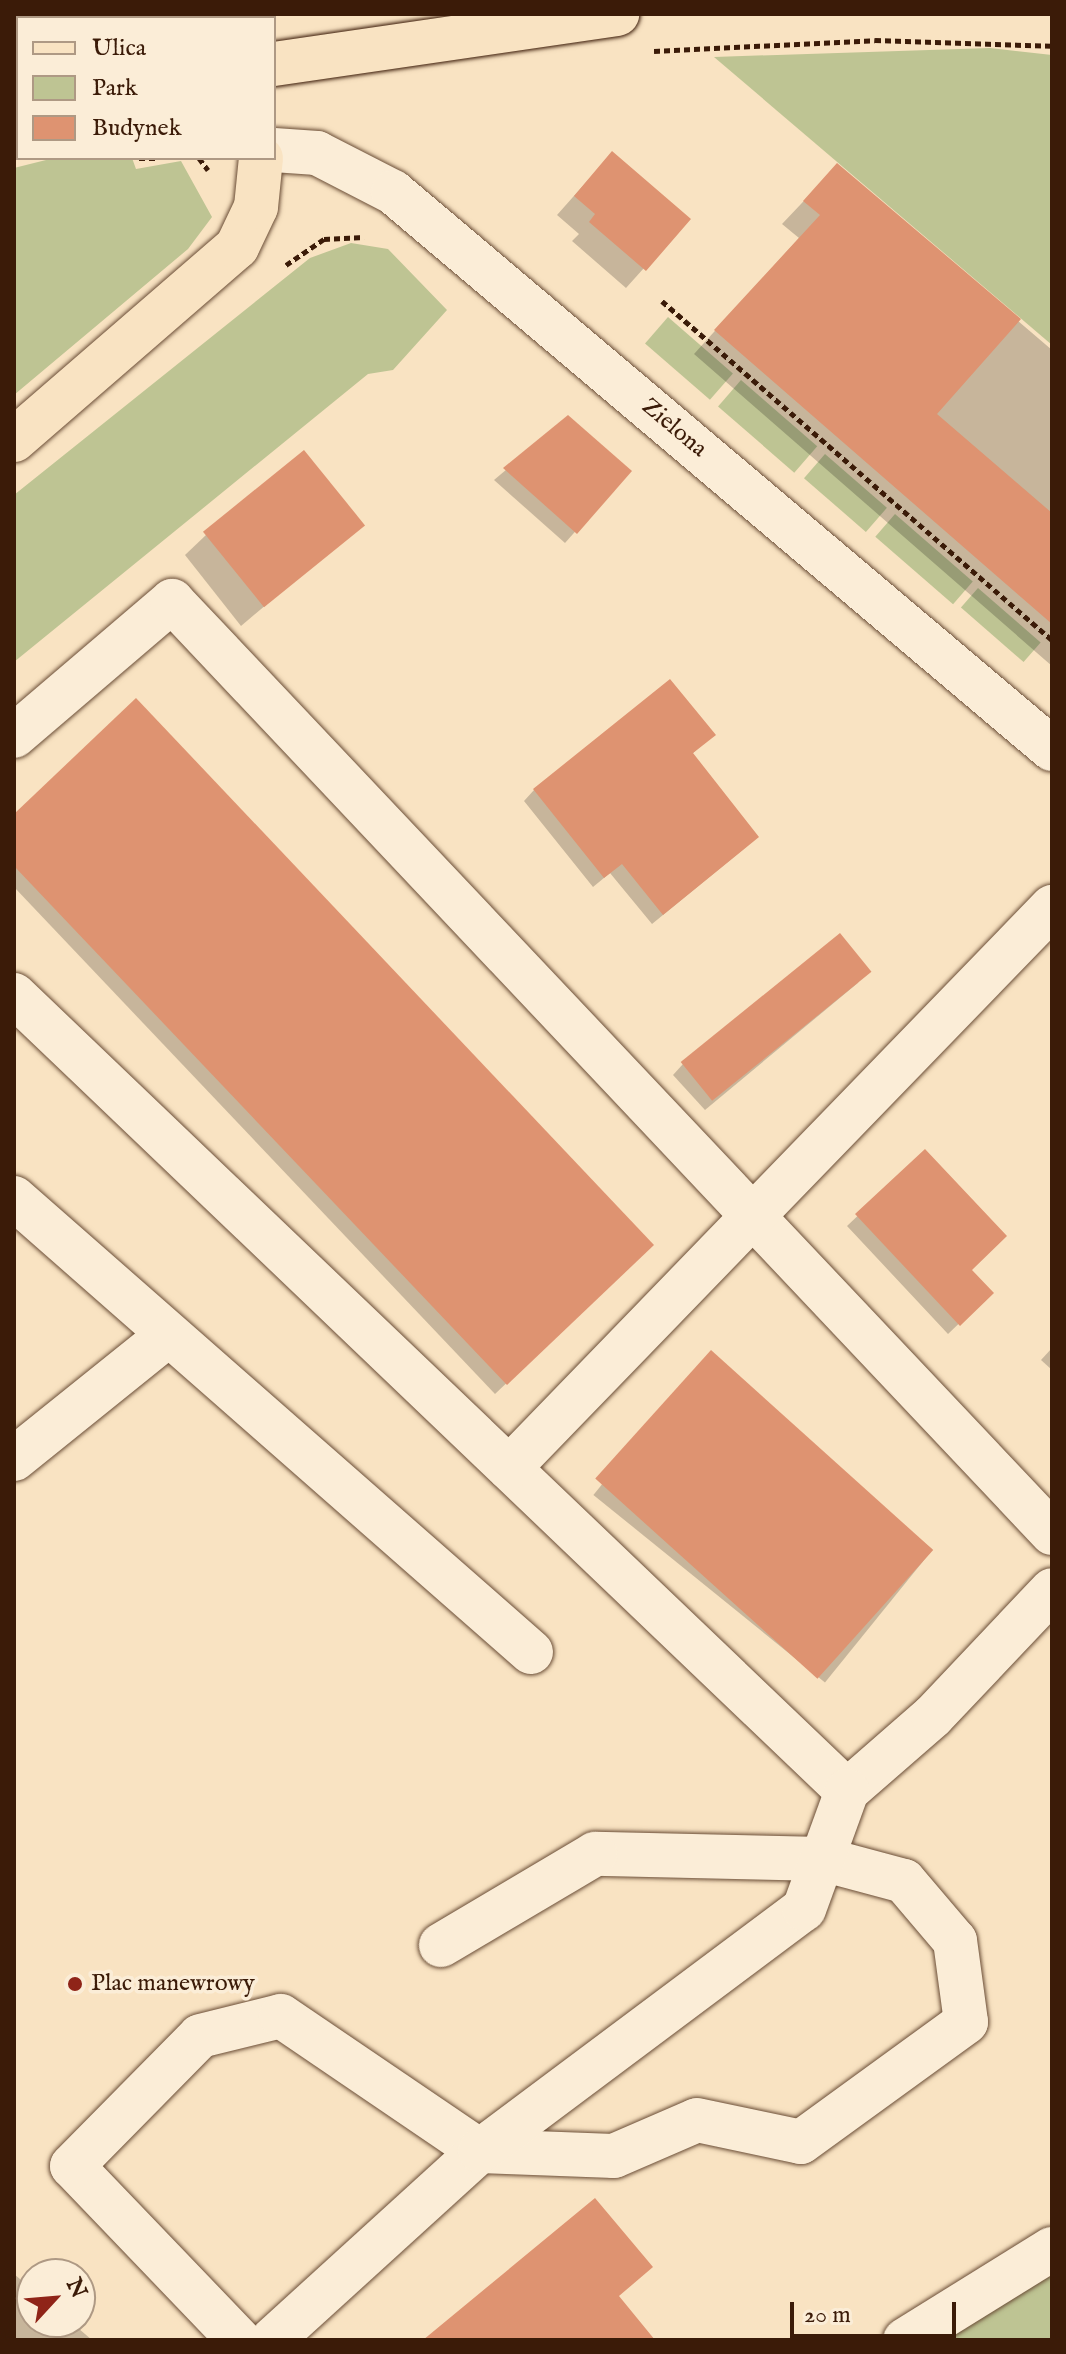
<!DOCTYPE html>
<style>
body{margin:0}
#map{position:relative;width:1066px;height:2354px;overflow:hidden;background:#f9e3c2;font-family:"IM FELL English",serif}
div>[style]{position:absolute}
.green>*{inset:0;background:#bec493;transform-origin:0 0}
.shadow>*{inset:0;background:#0003;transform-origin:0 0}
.building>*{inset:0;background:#de9371;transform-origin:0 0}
.path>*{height:5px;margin-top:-2.5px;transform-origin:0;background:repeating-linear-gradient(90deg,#3b1b08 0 6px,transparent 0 10px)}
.roads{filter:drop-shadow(0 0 2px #6a4d36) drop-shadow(0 0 2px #6a4d36)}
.minor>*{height:44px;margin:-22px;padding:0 22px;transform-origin:22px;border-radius:22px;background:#fbedd7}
.major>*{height:44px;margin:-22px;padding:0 22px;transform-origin:22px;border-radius:22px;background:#f9e3c2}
.bridges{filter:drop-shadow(0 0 2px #3b1b08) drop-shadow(0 0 2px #3b1b08)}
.major-bridge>*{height:44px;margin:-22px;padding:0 22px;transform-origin:22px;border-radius:22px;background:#f9e3c2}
.dots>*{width:22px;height:22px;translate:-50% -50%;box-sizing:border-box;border:4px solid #fbedd7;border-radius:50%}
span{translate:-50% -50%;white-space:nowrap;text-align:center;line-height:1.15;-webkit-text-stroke:7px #fbedd7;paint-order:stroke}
.street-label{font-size:24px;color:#3b1b08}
.poi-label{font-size:24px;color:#3b1b08}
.left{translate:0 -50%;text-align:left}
.frame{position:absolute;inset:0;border:16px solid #3b1b08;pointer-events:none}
.legend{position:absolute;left:16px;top:16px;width:260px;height:144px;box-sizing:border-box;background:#fbedd7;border:2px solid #ae9984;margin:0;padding:10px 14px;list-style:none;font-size:24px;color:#3b1b08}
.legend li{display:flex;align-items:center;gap:16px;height:40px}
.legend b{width:40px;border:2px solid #ae9984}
.north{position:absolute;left:16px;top:2258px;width:80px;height:80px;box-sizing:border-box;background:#fbedd7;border:2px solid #ae9984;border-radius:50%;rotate:64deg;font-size:22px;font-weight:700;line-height:32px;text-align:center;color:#3b1b08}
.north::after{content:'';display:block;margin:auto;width:28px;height:36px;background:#8f2418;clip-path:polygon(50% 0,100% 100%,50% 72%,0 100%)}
.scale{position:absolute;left:790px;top:2302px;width:166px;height:36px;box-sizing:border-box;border:4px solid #3b1b08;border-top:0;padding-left:10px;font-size:24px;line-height:28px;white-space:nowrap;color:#3b1b08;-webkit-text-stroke:6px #fbedd7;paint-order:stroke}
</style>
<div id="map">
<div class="green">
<div style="clip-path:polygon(990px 48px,1052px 55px,1052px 345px,714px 57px)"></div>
<div style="clip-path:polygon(54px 158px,132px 158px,136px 169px,181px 161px,212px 217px,188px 249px,14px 395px,14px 168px)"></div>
<div style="clip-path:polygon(351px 243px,388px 249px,447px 310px,393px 370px,368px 374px,14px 662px,14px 495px,310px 258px)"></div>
<div style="left:668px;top:317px;width:86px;height:35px;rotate:41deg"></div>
<div style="left:741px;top:380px;width:101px;height:35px;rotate:41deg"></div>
<div style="left:825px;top:454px;width:82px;height:32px;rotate:41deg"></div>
<div style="left:895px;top:514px;width:103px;height:30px;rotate:41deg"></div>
<div style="left:978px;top:588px;width:83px;height:26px;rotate:41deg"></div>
<div style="clip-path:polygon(1052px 2275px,1052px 2340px,939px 2340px,1030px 2288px)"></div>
</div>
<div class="shadow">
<div style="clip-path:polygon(612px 153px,688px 219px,626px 288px,572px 241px,579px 234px,557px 215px)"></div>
<div style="clip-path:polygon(837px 166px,1052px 350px,1052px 666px,694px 354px,799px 238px,782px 224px)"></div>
<div style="clip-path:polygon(568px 418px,629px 471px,565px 543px,494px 480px)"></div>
<div style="clip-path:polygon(362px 524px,241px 626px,185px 555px,206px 535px)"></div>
<div style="clip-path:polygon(713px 735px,692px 754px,746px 847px,652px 924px,610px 873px,593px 887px,524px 801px,534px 790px)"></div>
<div style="clip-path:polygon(14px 817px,651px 1245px,495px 1394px,14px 887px)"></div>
<div style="clip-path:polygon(859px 982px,705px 1110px,673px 1075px,683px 1064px)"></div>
<div style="clip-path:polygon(925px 1152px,969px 1270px,991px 1293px,948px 1334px,847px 1226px)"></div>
<div style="clip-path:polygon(1052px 1348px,1052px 1370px,1041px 1360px)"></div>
<div style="left:701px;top:1362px;width:298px;height:171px;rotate:39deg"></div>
<div style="clip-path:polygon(14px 2274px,32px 2289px,32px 2322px,71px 2322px,92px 2340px,14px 2340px)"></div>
</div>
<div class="building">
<div style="clip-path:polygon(612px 151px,691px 219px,646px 271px,589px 222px,595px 214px,574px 196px)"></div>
<div style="clip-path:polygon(837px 163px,1021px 319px,937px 414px,1052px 513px,1052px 624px,714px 330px,820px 215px,803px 201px)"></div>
<div style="clip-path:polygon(568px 415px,632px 471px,577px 534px,503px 468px)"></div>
<div style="left:304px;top:450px;width:97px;height:130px;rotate:51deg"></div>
<div style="clip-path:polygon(670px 679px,716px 735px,693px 753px,759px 837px,663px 915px,622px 864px,604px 878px,533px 789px)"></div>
<div style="clip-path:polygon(136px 698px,654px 1245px,507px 1385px,14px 866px,14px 814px)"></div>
<div style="left:840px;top:933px;width:50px;height:205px;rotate:51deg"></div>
<div style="clip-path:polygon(925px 1149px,1007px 1236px,972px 1270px,994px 1293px,960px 1326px,855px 1214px)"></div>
<div style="left:711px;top:1350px;width:299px;height:173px;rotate:42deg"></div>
<div style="clip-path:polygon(595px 2198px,653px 2267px,619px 2296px,655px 2340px,423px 2340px)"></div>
</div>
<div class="path">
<div style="left:654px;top:51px;width:221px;rotate:-2.8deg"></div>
<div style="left:875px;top:40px;width:177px;rotate:1.9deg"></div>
<div style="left:139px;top:158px;width:19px"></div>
<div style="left:199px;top:158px;width:15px;rotate:53deg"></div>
<div style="left:286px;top:265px;width:46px;rotate:-34.4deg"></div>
<div style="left:324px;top:239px;width:40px;rotate:-2.9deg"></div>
<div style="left:662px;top:301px;width:517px;rotate:41deg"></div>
</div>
<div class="roads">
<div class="minor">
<div style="left:274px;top:150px;width:43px;rotate:4deg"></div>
<div style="left:317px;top:153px;width:85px;rotate:27.2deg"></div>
<div style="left:393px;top:192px;width:863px;rotate:40.21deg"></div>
<div style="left:14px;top:736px;width:208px;rotate:-40.5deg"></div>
<div style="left:172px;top:601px;width:1282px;rotate:46.64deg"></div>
<div style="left:14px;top:995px;width:1152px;rotate:43.7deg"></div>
<div style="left:847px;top:1791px;width:114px;rotate:-41.1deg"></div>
<div style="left:933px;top:1716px;width:173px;rotate:-46.6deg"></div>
<div style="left:14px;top:1198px;width:688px;rotate:41.29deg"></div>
<div style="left:14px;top:1459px;width:198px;rotate:-38.8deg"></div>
<div style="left:509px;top:1468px;width:781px;rotate:-45.93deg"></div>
<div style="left:239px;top:2340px;width:241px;rotate:-133.8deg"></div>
<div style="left:72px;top:2166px;width:182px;rotate:-45.4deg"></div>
<div style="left:200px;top:2036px;width:83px;rotate:-13.9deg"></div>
<div style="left:281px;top:2016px;width:240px;rotate:34.2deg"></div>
<div style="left:480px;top:2151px;width:134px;rotate:2.1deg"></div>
<div style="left:614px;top:2156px;width:90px;rotate:-23.4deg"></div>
<div style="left:697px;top:2120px;width:106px;rotate:11.9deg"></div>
<div style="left:801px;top:2142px;width:204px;rotate:-36deg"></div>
<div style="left:966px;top:2022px;width:82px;rotate:-97.7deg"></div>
<div style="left:955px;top:1941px;width:79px;rotate:-130.4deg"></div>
<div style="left:904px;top:1881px;width:85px;rotate:-165deg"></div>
<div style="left:822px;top:1859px;width:227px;rotate:-178.7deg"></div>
<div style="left:595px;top:1854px;width:179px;rotate:149.4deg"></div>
<div style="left:272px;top:2340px;width:281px;rotate:-42.3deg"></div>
<div style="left:480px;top:2151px;width:404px;rotate:-36.8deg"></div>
<div style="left:804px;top:1909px;width:126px;rotate:-70deg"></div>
<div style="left:905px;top:2340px;width:173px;rotate:-31.8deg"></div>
</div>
<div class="major">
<div style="left:185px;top:18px;width:21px;rotate:-11deg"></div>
<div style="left:14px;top:53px;width:4px;rotate:-14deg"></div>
<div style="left:14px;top:117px;width:4px;rotate:-14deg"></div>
<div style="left:14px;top:440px;width:295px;rotate:-40.9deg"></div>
<div style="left:237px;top:247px;width:44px;rotate:-64.6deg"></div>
<div style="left:256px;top:207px;width:49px;rotate:-84.2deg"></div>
</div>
</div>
<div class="bridges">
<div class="major-bridge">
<div style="left:274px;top:64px;width:347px;rotate:-8.3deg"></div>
</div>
</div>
<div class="dots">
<div style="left:75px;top:1984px;background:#8f2418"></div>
</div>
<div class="street-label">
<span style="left:674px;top:428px;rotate:40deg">Zielona</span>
</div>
<div class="poi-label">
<span class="left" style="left:91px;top:1984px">Plac manewrowy</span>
</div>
<div class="frame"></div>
<ul class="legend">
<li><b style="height:10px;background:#f9e3c2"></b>Ulica</li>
<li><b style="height:22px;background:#bec493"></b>Park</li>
<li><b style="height:22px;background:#de9371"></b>Budynek</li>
</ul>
<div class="north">N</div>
<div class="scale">20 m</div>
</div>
